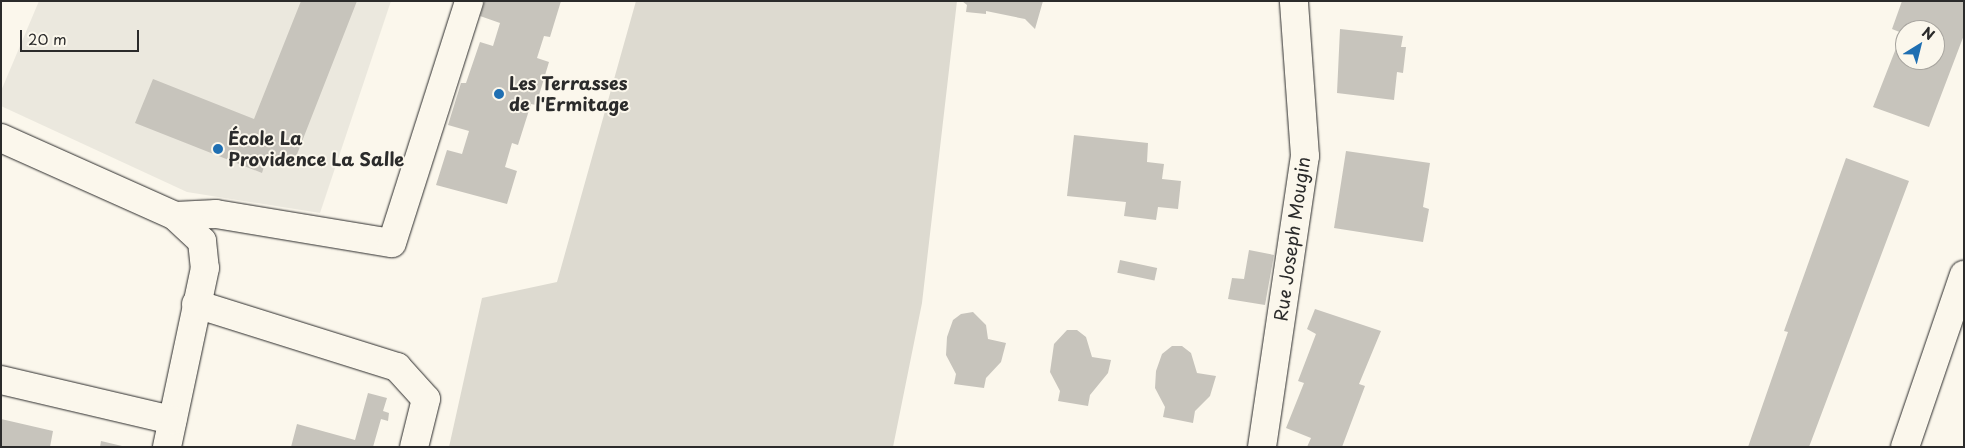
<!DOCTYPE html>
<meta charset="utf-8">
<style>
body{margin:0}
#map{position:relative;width:1965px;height:448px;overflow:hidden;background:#fbf7ec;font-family:"Playpen Sans",sans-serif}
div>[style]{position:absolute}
.built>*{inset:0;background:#ebe8de}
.green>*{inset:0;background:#dddad0}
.building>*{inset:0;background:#c7c4bc;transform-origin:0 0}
.roads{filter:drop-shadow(0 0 1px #2b2b2b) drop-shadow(0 0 1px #2b2b2b)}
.minor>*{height:28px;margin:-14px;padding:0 14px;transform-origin:14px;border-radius:14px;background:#fbf7ec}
.major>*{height:28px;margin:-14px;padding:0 14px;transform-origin:14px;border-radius:14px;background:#fbf7ec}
.dots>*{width:14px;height:14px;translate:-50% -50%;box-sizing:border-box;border:2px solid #fbf7ec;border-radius:50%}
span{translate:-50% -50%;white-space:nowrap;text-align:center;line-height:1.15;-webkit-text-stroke:4px #fbf7ec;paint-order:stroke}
.poi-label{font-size:18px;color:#2b2b2b;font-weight:700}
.left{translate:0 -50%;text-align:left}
.street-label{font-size:18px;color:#2b2b2b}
.frame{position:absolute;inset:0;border:2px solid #2b2b2b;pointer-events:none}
.north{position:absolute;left:1895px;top:20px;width:50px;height:50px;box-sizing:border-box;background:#fbf7ec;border:1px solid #a8a59f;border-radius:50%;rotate:36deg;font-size:14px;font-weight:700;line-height:20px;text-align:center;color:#2b2b2b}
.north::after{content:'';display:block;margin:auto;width:18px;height:22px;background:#1f6fb2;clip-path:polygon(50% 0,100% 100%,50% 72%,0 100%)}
.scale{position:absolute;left:20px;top:30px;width:119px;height:22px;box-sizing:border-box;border:2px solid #2b2b2b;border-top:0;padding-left:6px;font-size:15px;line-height:18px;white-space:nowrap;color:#2b2b2b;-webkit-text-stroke:4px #fbf7ec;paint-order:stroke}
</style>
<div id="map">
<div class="built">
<div style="clip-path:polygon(39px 1px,391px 1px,320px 213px,187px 192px,1px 106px,1px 91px)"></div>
</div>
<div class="green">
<div style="clip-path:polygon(636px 1px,957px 1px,922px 303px,893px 447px,449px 447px,482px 298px,557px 282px)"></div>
</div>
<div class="building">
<div style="clip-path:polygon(301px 1px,357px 1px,292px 167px,267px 157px,262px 173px,135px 123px,153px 79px,254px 119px)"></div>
<div style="clip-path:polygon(485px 1px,561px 1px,550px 37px,544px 36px,537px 58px,549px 62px,536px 105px,531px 104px,518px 145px,512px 143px,505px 167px,517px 171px,507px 204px,436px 185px,447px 150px,462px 154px,469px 131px,448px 125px,461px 83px,466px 83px,480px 42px,493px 46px,500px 23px,480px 16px)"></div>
<div style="clip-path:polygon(962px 1px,1043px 1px,1035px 29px,1025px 19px,986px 11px,986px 14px,966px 12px,967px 5px)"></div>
<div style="clip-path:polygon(evenodd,1902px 1px,1964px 1px,1964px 35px,1929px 127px,1873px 107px,1902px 33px,1892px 29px,1902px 1px,1905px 30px,1935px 30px,1935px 60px,1905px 60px,1905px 30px)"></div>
<div style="clip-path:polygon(1340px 29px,1403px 36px,1401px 47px,1406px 47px,1403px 73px,1397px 72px,1394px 100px,1337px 93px)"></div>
<div style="clip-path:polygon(1074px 135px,1148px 143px,1147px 162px,1164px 164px,1162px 179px,1181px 181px,1178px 209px,1158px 207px,1156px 220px,1124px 216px,1126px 202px,1067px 196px)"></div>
<div style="clip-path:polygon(1346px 151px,1430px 163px,1423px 207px,1429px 209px,1423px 242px,1334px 228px)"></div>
<div style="clip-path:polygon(1846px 158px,1909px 181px,1809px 447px,1748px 447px,1788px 332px,1784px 331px)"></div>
<div style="clip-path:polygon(1249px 250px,1274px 255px,1265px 305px,1228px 299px,1232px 278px,1244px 279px)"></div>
<div style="left:1120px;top:260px;width:38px;height:13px;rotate:12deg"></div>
<div style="clip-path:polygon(1315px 309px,1381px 331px,1359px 384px,1365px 386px,1342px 447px,1307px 447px,1311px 438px,1286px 428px,1304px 383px,1298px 381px,1316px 334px,1307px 329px)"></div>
<div style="clip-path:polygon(973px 312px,986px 325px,988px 339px,1006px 343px,1001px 362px,986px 378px,984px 388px,954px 384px,956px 374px,946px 355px,947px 337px,953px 320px,961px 314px)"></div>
<div style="clip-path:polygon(1067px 330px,1077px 330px,1086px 337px,1092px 357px,1111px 360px,1108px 373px,1090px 395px,1088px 406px,1058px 401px,1060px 391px,1050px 372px,1054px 344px)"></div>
<div style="clip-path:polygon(1172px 346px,1182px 346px,1191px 353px,1197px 373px,1216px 376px,1210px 396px,1195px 411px,1193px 423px,1163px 417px,1165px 407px,1155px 388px,1156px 371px,1162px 354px)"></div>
<div style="clip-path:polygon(368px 393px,387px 398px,383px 411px,389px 413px,388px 421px,381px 419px,373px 447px,291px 447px,297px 424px,355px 440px)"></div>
<div style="clip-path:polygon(1px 419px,53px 431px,50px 447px,1px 447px)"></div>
<div style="clip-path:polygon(101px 441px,122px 446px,122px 447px,100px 447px)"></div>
</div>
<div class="roads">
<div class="minor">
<div style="left:1px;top:138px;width:191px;rotate:24.1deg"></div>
<div style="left:175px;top:216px;width:37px;rotate:43deg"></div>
<div style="left:202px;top:241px;width:27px;rotate:84deg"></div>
<div style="left:205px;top:268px;width:183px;rotate:102deg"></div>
<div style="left:175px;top:216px;width:41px;rotate:-2.8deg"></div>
<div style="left:216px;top:214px;width:178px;rotate:9.4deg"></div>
<div style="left:392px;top:243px;width:254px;rotate:-72.3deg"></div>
<div style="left:196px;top:304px;width:211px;rotate:17.4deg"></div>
<div style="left:397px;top:367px;width:43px;rotate:47.8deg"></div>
<div style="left:426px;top:399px;width:49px;rotate:104deg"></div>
<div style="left:1px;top:380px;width:176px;rotate:13.2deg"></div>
<div style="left:1262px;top:447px;width:294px;rotate:-81.6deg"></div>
<div style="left:1305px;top:156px;width:155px;rotate:-94.1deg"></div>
</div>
<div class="major">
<div style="left:1905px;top:447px;width:182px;rotate:-71.1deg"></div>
</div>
</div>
<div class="dots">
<div style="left:499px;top:94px;background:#1f6fb2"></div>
<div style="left:218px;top:149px;background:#1f6fb2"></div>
</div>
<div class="poi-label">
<span class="left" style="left:509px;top:94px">Les Terrasses<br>de l'Ermitage</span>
<span class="left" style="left:228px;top:149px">École La<br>Providence La Salle</span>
</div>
<div class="street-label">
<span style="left:1292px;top:239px;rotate:-82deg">Rue Joseph Mougin</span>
</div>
<div class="frame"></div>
<div class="north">N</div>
<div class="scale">20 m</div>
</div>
